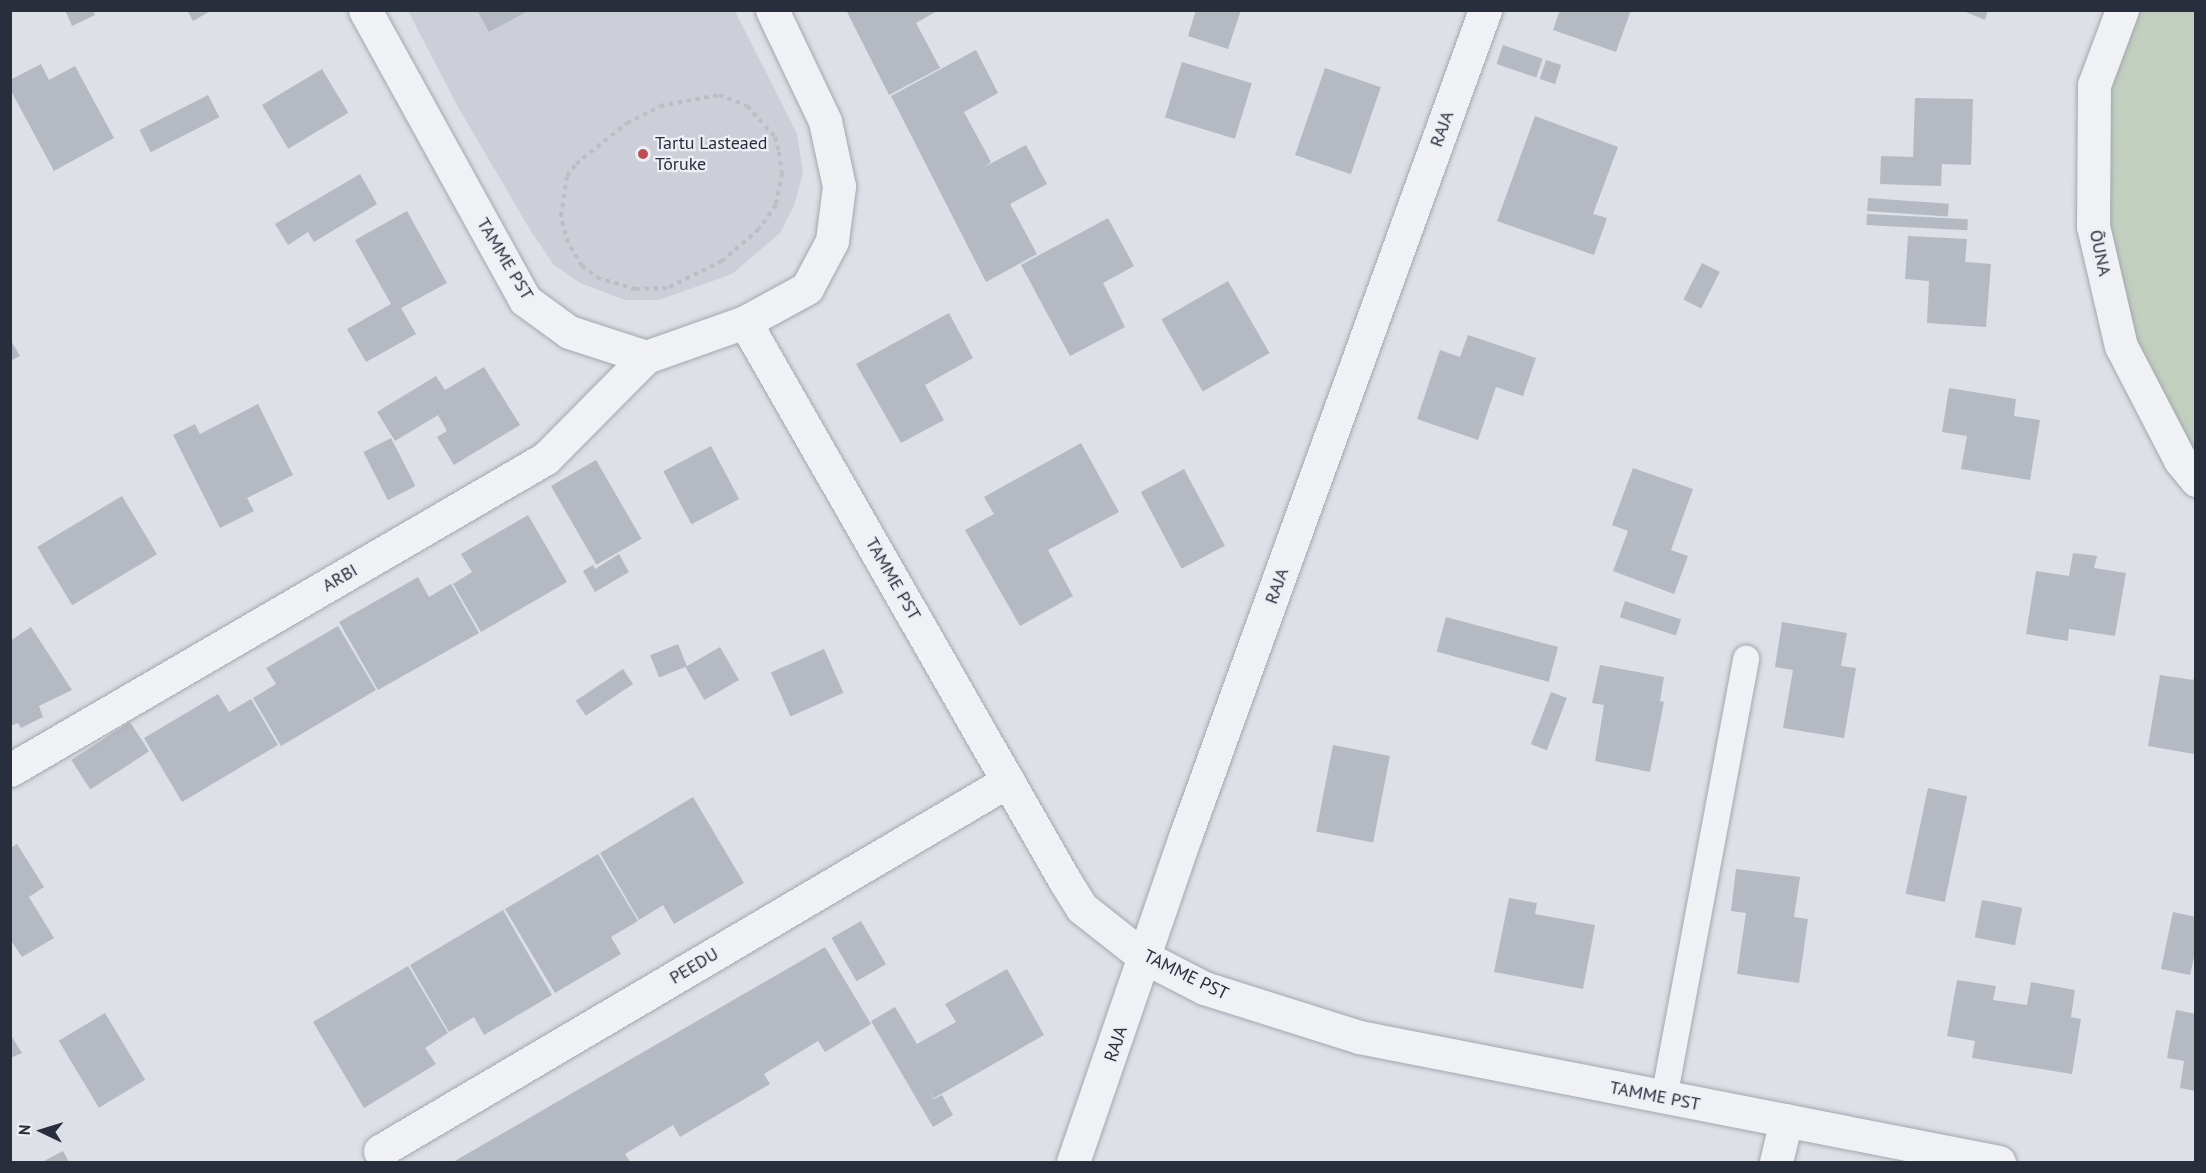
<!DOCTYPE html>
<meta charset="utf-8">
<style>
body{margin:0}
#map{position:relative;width:2206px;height:1173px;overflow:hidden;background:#dde0e6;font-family:"PT Sans",sans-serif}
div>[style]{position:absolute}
.built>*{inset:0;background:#cccfd7}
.green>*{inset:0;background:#c2cfbf}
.building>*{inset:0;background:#b5b9c2;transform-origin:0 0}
.path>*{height:4px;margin-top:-2px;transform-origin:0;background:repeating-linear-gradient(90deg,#bcbec4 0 4.5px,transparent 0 9px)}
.roads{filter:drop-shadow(0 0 2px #a3a7af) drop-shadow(0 0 2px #a3a7af)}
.lane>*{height:26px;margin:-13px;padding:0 13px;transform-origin:13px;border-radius:13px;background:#f0f1f4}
.street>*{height:33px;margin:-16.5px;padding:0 16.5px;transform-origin:16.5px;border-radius:16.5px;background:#f0f1f4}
.dots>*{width:16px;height:16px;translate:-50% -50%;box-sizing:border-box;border:3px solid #eceff4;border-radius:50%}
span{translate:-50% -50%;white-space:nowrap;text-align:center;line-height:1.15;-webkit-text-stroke:4.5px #eceff4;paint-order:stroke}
.street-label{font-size:18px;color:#282e3b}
.poi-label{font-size:18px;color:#282e3b}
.left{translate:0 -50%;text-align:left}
.frame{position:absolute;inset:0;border:12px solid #282e3b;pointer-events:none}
.north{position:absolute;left:12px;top:1101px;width:60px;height:60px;-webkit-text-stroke:4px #eceff4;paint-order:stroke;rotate:274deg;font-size:16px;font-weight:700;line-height:24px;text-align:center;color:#282e3b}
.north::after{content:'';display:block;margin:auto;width:21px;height:27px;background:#282e3b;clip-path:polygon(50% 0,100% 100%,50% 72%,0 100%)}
</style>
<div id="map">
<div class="built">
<div style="clip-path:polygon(408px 11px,735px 11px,797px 134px,803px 173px,794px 206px,780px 233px,732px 274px,659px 300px,625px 300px,580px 283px,554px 265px,532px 233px,458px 107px)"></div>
</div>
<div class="green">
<div style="clip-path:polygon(2115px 11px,2195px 11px,2195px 475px,2167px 431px,2089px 216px)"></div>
</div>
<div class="building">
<div style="clip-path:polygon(65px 10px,93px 10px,95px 15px,72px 26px)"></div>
<div style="clip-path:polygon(187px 10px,212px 10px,193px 21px)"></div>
<div style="clip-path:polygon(477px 10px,530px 10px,489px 32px)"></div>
<div style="clip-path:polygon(846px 10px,939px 10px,916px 23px,940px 68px,889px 95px)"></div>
<div style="clip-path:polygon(1196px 10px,1241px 10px,1228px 49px,1188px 36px)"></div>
<div style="clip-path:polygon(1560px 10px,1631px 10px,1616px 52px,1553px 30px)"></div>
<div style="clip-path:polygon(1961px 10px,1988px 10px,1985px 20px)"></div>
<div style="left:1503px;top:45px;width:42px;height:20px;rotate:19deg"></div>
<div style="clip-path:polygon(976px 50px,998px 93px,964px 112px,991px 162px,984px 167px,1026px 145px,1047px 184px,1010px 204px,1037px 254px,986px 282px,891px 96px)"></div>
<div style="left:1546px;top:60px;width:16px;height:20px;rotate:18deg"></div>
<div style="left:1182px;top:62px;width:73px;height:58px;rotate:17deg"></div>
<div style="clip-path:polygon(41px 64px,49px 80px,75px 66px,114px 138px,54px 171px,10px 89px,10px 80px)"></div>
<div style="left:1325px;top:68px;width:59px;height:92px;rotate:19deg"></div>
<div style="left:322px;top:69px;width:51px;height:70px;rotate:59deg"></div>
<div style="left:208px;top:95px;width:25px;height:77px;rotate:63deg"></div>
<div style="clip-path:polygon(1915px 98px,1973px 99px,1971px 165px,1942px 164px,1941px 186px,1880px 184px,1881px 156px,1913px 157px)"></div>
<div style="clip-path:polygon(1535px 116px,1618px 147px,1593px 214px,1607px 218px,1594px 255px,1497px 221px)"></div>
<div style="clip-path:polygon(360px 174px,377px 204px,314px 242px,308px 232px,288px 245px,275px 224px)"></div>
<div style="left:1868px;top:198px;width:81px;height:13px;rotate:4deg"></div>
<div style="clip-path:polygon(407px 211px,447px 283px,401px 308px,416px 334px,366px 362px,347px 329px,391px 304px,355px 240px)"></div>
<div style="left:1867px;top:214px;width:101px;height:11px;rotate:3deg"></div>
<div style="clip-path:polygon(1108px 218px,1134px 266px,1103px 283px,1125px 327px,1070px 356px,1021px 265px)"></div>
<div style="clip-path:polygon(1908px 236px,1967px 239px,1965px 262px,1991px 264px,1986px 327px,1927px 323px,1929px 281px,1905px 279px)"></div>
<div style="left:1702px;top:263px;width:20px;height:41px;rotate:27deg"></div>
<div style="left:1228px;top:281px;width:83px;height:77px;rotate:60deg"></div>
<div style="clip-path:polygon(949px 313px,973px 358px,925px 385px,944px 420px,901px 443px,856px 364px)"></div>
<div style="clip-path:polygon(1468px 335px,1536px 358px,1523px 396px,1496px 387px,1478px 440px,1417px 419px,1440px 350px,1460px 357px)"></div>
<div style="clip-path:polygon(10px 339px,20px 356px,10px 361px)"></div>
<div style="clip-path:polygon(484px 367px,520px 425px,454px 465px,437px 437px,447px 431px,438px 415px,395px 441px,377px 412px,436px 376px,445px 390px)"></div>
<div style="clip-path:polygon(1949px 388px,2016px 399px,2014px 416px,2040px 420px,2030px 480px,1961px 469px,1967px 436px,1942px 432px)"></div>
<div style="clip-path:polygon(258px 404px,293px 475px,247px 498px,254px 511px,220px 528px,173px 435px,195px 424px,200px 434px)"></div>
<div style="left:391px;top:438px;width:54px;height:31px;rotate:63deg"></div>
<div style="clip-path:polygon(1081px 443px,1119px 512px,1048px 550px,1073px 596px,1020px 626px,965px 530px,994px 514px,984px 497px)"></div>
<div style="left:711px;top:446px;width:60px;height:54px;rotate:62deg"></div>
<div style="left:596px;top:460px;width:91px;height:52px;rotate:60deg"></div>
<div style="clip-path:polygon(1633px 468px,1693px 489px,1671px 550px,1688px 556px,1674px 594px,1613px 571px,1628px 531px,1612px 525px)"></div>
<div style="left:1184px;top:469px;width:87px;height:49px;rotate:62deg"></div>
<div style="left:122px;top:496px;width:68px;height:99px;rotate:59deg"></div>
<div style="clip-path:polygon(528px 515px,567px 582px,481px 632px,453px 584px,472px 572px,461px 554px)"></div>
<div style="clip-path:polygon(2073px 553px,2097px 556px,2094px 568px,2126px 573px,2115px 636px,2069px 629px,2068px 641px,2026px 634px,2036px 571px,2069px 576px)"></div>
<div style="clip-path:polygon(619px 554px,629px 572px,595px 592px,583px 571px,593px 565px,595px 569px)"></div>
<div style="clip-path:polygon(418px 577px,429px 597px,451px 584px,479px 633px,378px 690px,339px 622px)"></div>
<div style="left:1625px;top:601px;width:59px;height:17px;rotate:18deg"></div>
<div style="left:1446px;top:617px;width:116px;height:36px;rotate:15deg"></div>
<div style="clip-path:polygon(1782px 622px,1847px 633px,1841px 666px,1856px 668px,1844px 738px,1783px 728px,1793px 670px,1775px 667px)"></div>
<div style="clip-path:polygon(338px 626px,376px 690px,281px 746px,253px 698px,276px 684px,266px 668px)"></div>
<div style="clip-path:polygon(31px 627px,72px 690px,39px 706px,43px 717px,21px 728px,18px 723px,10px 726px,10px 641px)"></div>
<div style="left:678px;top:644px;width:24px;height:30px;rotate:68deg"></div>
<div style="left:720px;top:647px;width:38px;height:40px;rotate:60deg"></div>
<div style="left:824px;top:649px;width:48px;height:58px;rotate:66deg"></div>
<div style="clip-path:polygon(1600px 665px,1664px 677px,1660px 701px,1664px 702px,1650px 772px,1595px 761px,1604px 705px,1592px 703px)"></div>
<div style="left:623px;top:669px;width:18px;height:57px;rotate:56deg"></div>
<div style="clip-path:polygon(2196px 672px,2194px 754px,2148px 746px,2160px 675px,2193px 680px)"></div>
<div style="left:1551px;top:692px;width:17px;height:56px;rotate:21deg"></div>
<div style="clip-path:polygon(218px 694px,229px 712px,251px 699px,278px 745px,182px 802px,144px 738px)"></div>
<div style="left:130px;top:722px;width:35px;height:70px;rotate:57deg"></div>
<div style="left:1333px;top:745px;width:58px;height:88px;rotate:11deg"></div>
<div style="left:1928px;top:788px;width:40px;height:108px;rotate:12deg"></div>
<div style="clip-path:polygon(693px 797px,744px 883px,674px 924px,663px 905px,639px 920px,600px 853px)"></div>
<div style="clip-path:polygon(17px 844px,44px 887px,29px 897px,54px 938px,22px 957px,10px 939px,10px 848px)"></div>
<div style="clip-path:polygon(598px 854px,638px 921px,611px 937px,621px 954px,555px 993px,505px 909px)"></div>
<div style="clip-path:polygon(1736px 869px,1800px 877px,1794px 917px,1808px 919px,1799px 983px,1737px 974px,1746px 913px,1731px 911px)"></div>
<div style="clip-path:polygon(1509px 898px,1537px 903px,1535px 914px,1595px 925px,1583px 989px,1494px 972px)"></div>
<div style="left:1982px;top:900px;width:41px;height:38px;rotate:11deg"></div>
<div style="clip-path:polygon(503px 910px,552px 995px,484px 1035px,474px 1017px,449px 1032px,410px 965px)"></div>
<div style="clip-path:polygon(2173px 912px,2196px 917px,2196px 948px,2190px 975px,2161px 969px)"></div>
<div style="left:861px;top:921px;width:50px;height:34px;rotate:60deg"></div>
<div style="clip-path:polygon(825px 947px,871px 1024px,825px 1052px,818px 1041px,764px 1074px,770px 1084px,680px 1137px,673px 1125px,625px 1154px,630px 1162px,453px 1162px)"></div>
<div style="clip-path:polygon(408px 966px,448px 1033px,425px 1048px,436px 1064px,364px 1108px,313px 1022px)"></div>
<div style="clip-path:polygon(1007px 969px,1044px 1035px,934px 1098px,925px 1084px,934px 1099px,942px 1095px,953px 1115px,933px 1127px,871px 1021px,895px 1007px,917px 1044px,956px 1022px,945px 1004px)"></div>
<div style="clip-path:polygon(1957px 980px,1996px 986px,1993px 1000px,2027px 1005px,2031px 982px,2075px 990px,2071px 1017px,2081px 1019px,2072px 1074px,1972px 1058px,1975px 1041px,1947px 1036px)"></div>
<div style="clip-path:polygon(2176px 1010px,2196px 1014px,2196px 1091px,2180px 1088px,2184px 1061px,2167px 1058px)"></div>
<div style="left:105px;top:1013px;width:78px;height:54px;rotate:59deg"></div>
<div style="clip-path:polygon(10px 1034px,22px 1053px,10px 1058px)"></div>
<div style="clip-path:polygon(63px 1151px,69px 1162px,42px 1162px)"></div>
</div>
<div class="path">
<div style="left:719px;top:95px;width:30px;rotate:21deg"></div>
<div style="left:747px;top:106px;width:42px;rotate:47.9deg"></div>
<div style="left:775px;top:137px;width:16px;rotate:75deg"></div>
<div style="left:779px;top:152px;width:21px;rotate:82deg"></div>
<div style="left:782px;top:173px;width:33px;rotate:101deg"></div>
<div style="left:776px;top:205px;width:29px;rotate:125deg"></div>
<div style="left:759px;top:229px;width:49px;rotate:139.1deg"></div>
<div style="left:722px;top:261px;width:61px;rotate:153.9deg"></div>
<div style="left:667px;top:288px;width:31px;rotate:178deg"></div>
<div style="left:636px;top:289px;width:37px;rotate:-164deg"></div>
<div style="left:600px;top:279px;width:22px;rotate:-144deg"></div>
<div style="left:582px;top:266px;width:27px;rotate:-121deg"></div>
<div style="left:568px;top:243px;width:28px;rotate:-105deg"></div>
<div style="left:561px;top:216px;width:40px;rotate:-81.5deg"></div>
<div style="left:567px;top:176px;width:15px;rotate:-53deg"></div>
<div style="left:576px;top:164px;width:65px;rotate:-38.8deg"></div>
<div style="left:627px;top:123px;width:37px;rotate:-27deg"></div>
<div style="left:660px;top:106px;width:60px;rotate:-10.6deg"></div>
</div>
<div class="roads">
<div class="lane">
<div style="left:1664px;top:1098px;width:447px;rotate:-79.4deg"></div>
</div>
<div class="street">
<div style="left:365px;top:10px;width:331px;rotate:61.1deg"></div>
<div style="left:525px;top:300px;width:54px;rotate:36deg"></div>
<div style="left:569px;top:332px;width:81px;rotate:18deg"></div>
<div style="left:646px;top:357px;width:105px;rotate:-19.5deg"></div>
<div style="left:745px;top:322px;width:71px;rotate:-28.7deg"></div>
<div style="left:807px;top:288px;width:53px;rotate:-62deg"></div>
<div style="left:832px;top:241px;width:55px;rotate:-82.7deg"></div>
<div style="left:839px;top:186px;width:66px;rotate:-102.2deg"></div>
<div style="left:825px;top:121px;width:123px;rotate:-115.5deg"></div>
<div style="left:2122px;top:10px;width:80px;rotate:110.5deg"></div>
<div style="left:2094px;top:85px;width:141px;rotate:90.4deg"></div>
<div style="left:2093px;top:226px;width:123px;rotate:76.9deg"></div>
<div style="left:2121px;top:346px;width:128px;rotate:62.6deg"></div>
<div style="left:2180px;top:460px;width:26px;rotate:51deg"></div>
<div style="left:745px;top:322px;width:644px;rotate:60.21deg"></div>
<div style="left:1065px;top:881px;width:32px;rotate:58deg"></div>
<div style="left:1082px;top:908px;width:79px;rotate:38.3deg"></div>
<div style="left:1144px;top:957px;width:68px;rotate:27.3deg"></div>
<div style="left:1204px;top:988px;width:163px;rotate:17.5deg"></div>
<div style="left:1359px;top:1037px;width:652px;rotate:11.05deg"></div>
<div style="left:10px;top:770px;width:620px;rotate:-30.2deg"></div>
<div style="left:546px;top:458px;width:142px;rotate:-45.3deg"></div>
<div style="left:380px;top:1151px;width:729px;rotate:-30.51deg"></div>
<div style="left:1073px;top:1162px;width:344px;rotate:-71deg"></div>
<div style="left:1185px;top:837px;width:880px;rotate:-70.06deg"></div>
<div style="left:1776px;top:1162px;width:43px;rotate:-76.6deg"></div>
</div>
</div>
<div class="dots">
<div style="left:643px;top:154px;background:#c04d55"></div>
</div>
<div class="street-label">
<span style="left:1442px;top:129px;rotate:-70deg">RAJA</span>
<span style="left:2100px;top:253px;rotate:78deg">ÕUNA</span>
<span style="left:505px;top:259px;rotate:59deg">TAMME PST</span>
<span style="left:340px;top:578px;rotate:-30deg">ARBI</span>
<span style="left:893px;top:579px;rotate:60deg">TAMME PST</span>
<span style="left:1277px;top:586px;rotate:-70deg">RAJA</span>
<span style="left:694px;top:966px;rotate:-31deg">PEEDU</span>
<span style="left:1186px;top:975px;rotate:26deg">TAMME PST</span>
<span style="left:1116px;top:1044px;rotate:-71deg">RAJA</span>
<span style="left:1655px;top:1096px;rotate:11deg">TAMME PST</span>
</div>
<div class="poi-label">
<span class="left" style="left:655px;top:154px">Tartu Lasteaed<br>Tõruke</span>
</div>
<div class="frame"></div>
<div class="north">N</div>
</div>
